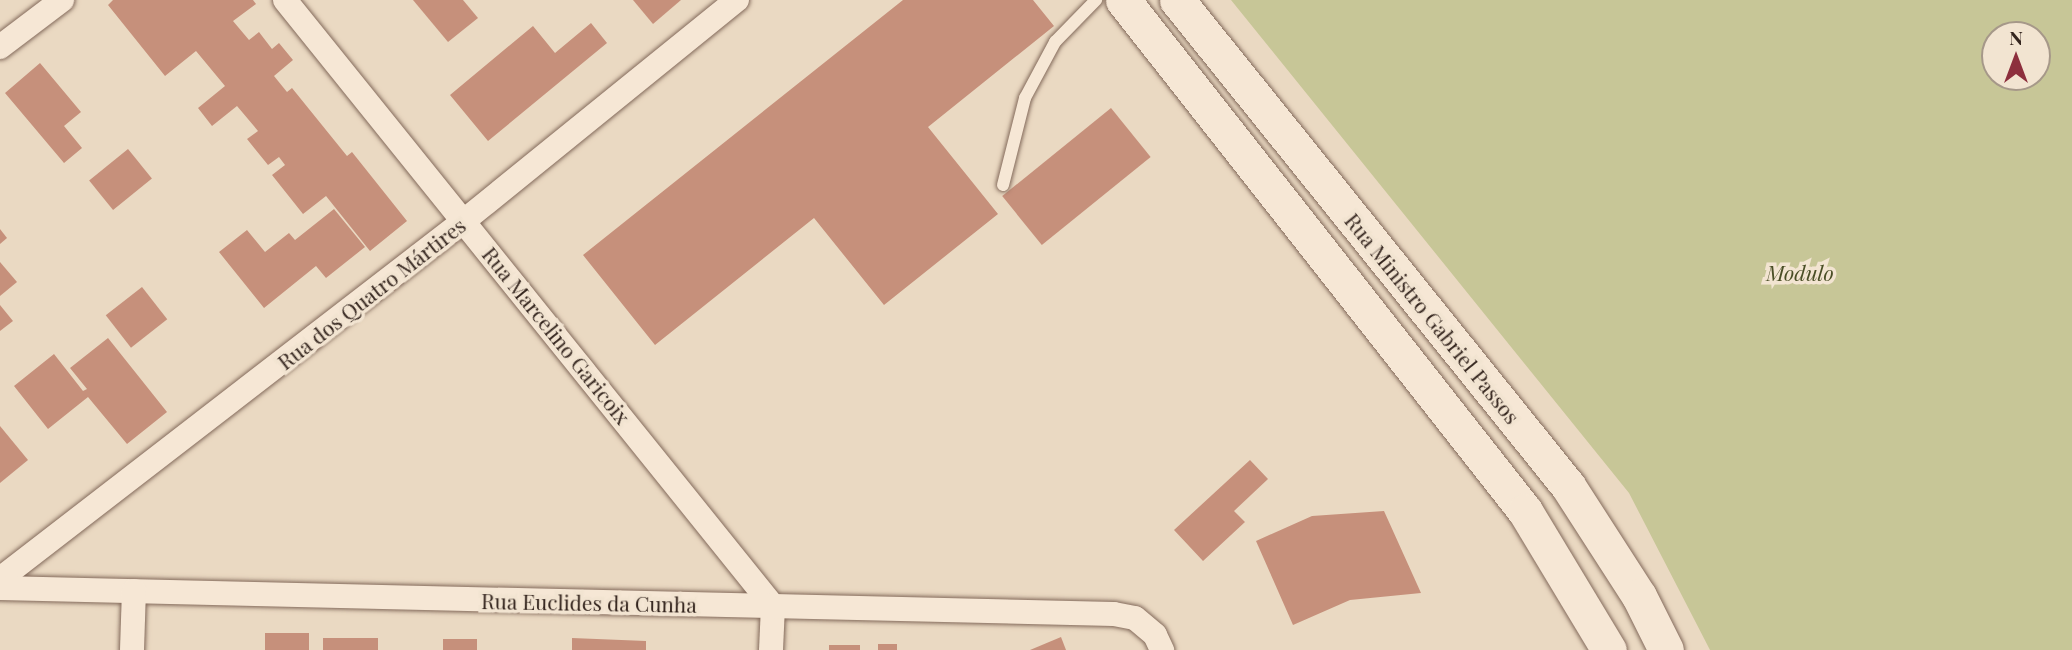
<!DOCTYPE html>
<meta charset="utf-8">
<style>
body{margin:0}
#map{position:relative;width:2072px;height:650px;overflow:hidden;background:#ead9c2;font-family:"Playfair Display",serif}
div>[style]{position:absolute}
.green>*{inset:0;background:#c7c697}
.building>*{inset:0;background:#c6907b;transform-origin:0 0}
.roads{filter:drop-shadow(0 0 2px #836a5b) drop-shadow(0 0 2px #836a5b)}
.service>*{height:12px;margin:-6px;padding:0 6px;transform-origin:6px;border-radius:6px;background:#f6e7d5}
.minor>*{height:24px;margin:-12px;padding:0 12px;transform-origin:12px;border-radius:12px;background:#f6e7d5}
.secondary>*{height:35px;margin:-17.5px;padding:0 17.5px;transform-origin:17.5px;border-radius:17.5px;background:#f6e7d5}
span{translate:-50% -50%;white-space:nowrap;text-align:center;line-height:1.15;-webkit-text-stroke:7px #f2e4d1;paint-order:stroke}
.park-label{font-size:21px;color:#4a4e26;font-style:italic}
.street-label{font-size:21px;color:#34251e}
.north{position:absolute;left:1981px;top:21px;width:70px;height:70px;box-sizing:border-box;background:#f2e4d1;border:2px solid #a69889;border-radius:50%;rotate:0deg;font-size:19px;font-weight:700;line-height:28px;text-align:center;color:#34251e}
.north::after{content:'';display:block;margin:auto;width:24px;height:32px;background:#8d2f3d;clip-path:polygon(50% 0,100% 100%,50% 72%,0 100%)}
</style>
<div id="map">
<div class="green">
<div style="clip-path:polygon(evenodd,1231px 0,2072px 0,2072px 650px,1710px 650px,1629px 493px,1231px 0,1995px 35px,2037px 35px,2037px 77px,1995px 77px,1995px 35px)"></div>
</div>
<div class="building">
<div style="clip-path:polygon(113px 0,253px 0,256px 4px,233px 21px,249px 40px,259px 32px,272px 49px,279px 43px,293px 60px,274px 76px,287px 92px,292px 88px,347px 156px,352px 152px,407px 221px,370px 251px,326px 196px,303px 214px,272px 175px,285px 165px,279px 157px,268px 165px,247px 139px,258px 131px,237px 106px,212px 126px,198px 108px,225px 86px,196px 51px,165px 76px,108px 5px)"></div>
<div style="clip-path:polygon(413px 0,463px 0,478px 18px,448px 42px)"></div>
<div style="clip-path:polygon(633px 0,681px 0,653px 24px)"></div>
<div style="clip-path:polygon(903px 0,1033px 0,1054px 26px,928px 127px,998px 214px,884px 305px,814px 218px,655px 345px,583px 255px)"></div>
<div style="clip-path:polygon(591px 23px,607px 43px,488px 141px,450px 95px,533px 26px,555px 53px)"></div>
<div style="clip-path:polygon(40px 63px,81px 112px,64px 126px,82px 148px,64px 163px,5px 93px)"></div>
<div style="left:1111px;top:108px;width:63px;height:140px;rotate:51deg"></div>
<div style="left:128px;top:149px;width:38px;height:50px;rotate:51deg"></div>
<div style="clip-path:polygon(334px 209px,365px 247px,326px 278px,316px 266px,264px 308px,219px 252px,247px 230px,265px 252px,289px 233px,295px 240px)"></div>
<div style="clip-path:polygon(0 229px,7px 238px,0 244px)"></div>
<div style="clip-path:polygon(0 262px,17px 282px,0 296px)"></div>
<div style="left:142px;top:287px;width:41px;height:46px;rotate:52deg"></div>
<div style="clip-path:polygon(0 305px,13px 321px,0 331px)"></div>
<div style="clip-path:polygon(108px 338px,167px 412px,127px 444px,88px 397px,48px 429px,14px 386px,54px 354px,83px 391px,87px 389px,70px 368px)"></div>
<div style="clip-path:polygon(0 426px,28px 460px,0 483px)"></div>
<div style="clip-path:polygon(1250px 460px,1268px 479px,1234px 511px,1245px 522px,1203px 561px,1174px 530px)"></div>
<div style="clip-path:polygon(1384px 511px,1421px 593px,1350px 600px,1293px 625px,1256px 541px,1312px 516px)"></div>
<div style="left:265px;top:633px;width:44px;height:17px"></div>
<div style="clip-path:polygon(1061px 637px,1066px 650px,1030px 650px)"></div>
<div style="left:323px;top:638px;width:55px;height:12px"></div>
<div style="clip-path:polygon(572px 638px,646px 641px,646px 650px,572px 650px)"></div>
<div style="left:443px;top:639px;width:34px;height:11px"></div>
<div style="left:878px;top:644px;width:19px;height:6px"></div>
<div style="left:829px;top:645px;width:31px;height:5px"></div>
</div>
<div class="roads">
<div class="service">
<div style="left:1003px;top:185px;width:90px;rotate:-75.8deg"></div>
<div style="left:1025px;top:98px;width:64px;rotate:-61.8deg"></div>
<div style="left:1055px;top:42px;width:59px;rotate:-45.7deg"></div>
</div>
<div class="minor">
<div style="left:285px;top:0;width:778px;rotate:51.16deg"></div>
<div style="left:773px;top:606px;width:44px;rotate:92.6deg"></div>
<div style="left:0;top:47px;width:78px;rotate:-37.2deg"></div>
<div style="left:0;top:579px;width:587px;rotate:-37.67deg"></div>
<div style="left:465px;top:220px;width:350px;rotate:-39deg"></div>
<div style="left:0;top:588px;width:1114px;rotate:1.34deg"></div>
<div style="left:1114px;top:614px;width:21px;rotate:11deg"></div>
<div style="left:1135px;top:618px;width:26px;rotate:40deg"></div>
<div style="left:1155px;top:635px;width:17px;rotate:65deg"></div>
<div style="left:132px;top:650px;width:59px;rotate:-88.1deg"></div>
</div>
<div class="secondary">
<div style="left:1123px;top:0;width:650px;rotate:51.81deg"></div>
<div style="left:1525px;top:511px;width:162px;rotate:58.9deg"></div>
<div style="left:1177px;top:0;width:624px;rotate:51.18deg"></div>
<div style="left:1568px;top:486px;width:131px;rotate:57.2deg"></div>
<div style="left:1639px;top:596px;width:60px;rotate:63.4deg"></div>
</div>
</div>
<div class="park-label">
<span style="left:1800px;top:272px">Modulo</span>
</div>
<div class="street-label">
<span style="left:371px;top:293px;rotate:-38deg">Rua dos Quatro Mártires</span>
<span style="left:1433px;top:318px;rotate:51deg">Rua Ministro Gabriel Passos</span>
<span style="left:557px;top:335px;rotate:51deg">Rua Marcelino Garicoix</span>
<span style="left:589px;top:602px;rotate:1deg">Rua Euclides da Cunha</span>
</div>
<div class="north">N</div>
</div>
